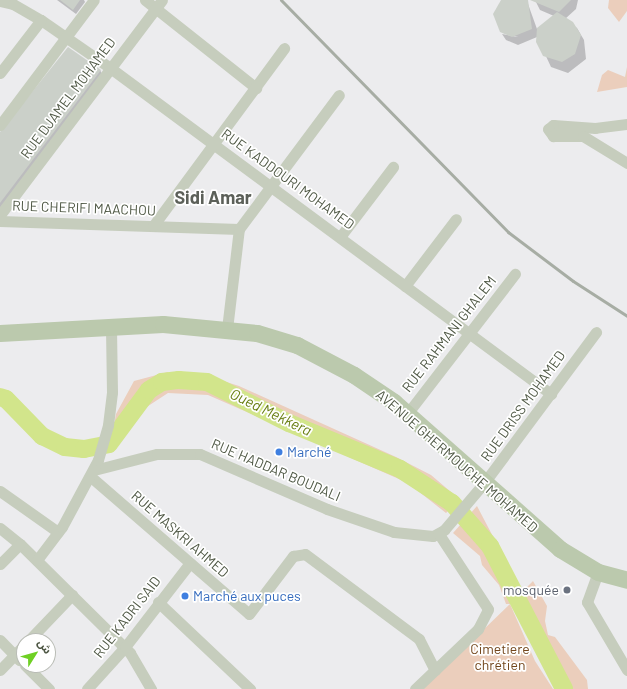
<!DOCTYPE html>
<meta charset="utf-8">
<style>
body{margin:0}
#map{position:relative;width:627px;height:689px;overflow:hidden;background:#ececee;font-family:Barlow,"Noto Sans Arabic",sans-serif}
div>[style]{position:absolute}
.green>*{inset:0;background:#ebcebc}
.shadow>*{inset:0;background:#0003}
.river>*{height:18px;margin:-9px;padding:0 9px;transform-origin:9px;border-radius:9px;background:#d2e58b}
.building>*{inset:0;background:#cbd0c9}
.street>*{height:11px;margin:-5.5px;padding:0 5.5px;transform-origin:5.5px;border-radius:5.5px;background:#c6cdbd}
.primary>*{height:17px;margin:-8.5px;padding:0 8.5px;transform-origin:8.5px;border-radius:8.5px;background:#bbc9ad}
.rail>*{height:3px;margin:-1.5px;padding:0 1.5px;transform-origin:1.5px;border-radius:1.5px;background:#a7ada4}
.dots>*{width:11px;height:11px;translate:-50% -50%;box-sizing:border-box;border:2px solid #fff;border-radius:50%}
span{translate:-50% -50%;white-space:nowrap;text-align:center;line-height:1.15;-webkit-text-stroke:3.5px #fff;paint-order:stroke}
.street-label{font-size:14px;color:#4f5845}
.shop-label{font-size:14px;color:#366cbe}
.left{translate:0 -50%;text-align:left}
.worship-label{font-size:14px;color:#5b616d}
.right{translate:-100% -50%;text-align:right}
.park-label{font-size:14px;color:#73471c}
.water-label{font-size:15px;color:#697f14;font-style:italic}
.district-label{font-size:18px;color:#5c6059;font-weight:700}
.north{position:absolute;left:16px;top:633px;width:40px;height:40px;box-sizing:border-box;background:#fff;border:1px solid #b9bcb5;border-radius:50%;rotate:53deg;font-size:11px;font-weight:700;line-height:16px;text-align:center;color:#4f5845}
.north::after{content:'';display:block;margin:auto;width:14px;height:18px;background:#6fd024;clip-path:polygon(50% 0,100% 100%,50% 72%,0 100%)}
</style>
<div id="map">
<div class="green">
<div style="clip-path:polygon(609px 0,627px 0,627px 11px,619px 22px,608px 8px)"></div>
<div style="clip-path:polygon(627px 67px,627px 87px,597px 92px,602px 75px,608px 70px,625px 77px)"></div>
<div style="clip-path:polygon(evenodd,168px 372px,172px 378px,174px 372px,198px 373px,239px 386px,396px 457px,431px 475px,458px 498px,454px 501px,448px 496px,452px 507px,446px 513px,408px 483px,208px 395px,168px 393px,142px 410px,110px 447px,116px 414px,134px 381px,168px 372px,219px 384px,232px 387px,239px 396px,258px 401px,269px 415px,311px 424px,354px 448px,376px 454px,411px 471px,417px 478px,424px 476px,446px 494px,439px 496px,427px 486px,425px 478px,415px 481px,379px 456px,356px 452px,308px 427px,284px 424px,267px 416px,257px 403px,237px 400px,233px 389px,218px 392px,208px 385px,219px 384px)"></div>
<div style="clip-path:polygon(477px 506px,522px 592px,533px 581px,547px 606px,545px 621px,548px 635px,555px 637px,587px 680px,588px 689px,556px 689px,512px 604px,506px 604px,499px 585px,482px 565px,480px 556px,453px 533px)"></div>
<div style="clip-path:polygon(510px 604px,535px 661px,553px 689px,422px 689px)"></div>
</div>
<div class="shadow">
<div style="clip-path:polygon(57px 0,84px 0,85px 2px,76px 14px)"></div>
<div style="clip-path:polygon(506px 0,528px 4px,537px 29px,554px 16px,540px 10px,535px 0,578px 0,576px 9px,565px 19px,577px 28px,584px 40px,586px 59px,568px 73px,551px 67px,537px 37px,518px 45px,506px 40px,502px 34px,518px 37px,501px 31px)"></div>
<div style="clip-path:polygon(100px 70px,106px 82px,0 221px,0 133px)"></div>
</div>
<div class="river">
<div style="left:0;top:397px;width:6px;rotate:18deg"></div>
<div style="left:6px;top:399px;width:52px;rotate:45.8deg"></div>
<div style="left:42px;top:436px;width:25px;rotate:26deg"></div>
<div style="left:65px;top:447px;width:19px;rotate:6deg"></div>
<div style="left:84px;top:449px;width:25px;rotate:-11deg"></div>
<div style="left:109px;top:444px;width:67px;rotate:-53.5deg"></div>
<div style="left:149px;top:390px;width:15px;rotate:-32deg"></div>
<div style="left:162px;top:382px;width:17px;rotate:-7deg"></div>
<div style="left:179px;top:380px;width:28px;rotate:4deg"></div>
<div style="left:207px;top:382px;width:92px;rotate:26.6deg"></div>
<div style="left:289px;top:423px;width:120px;rotate:22.5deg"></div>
<div style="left:400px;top:469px;width:62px;rotate:33.2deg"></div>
<div style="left:452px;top:503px;width:57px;rotate:48.5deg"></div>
<div style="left:490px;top:546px;width:161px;rotate:62.6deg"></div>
</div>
<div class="building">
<div style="clip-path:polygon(60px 0,80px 0,73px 10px)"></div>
<div style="clip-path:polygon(501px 0,528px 0,532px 29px,512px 37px,500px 32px,493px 14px)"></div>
<div style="clip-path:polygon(530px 0,571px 0,559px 12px)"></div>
<div style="clip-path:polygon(557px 12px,573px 22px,581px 35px,575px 54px,562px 62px,543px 56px,536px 42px,537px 28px)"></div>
<div style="clip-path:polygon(68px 47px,101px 70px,0 203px,0 132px)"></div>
</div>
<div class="street">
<div style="left:145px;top:0;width:142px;rotate:38.4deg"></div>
<div style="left:0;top:1px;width:13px;rotate:13deg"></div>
<div style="left:13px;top:4px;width:32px;rotate:30deg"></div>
<div style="left:41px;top:20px;width:83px;rotate:34.7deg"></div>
<div style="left:109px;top:67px;width:550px;rotate:36.49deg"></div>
<div style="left:0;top:73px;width:67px;rotate:-52.3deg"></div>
<div style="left:627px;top:124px;width:32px;rotate:173deg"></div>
<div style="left:595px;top:128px;width:42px;rotate:-175.9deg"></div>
<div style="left:553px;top:125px;width:6px;rotate:141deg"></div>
<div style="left:548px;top:129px;width:9px;rotate:54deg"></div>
<div style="left:553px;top:136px;width:30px"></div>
<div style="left:583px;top:136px;width:52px;rotate:31.5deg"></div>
<div style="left:0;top:125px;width:156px;rotate:-53.1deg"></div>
<div style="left:0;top:215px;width:269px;rotate:-53deg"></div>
<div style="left:0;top:221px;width:239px;rotate:1.9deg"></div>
<div style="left:153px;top:226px;width:221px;rotate:-53.6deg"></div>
<div style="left:340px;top:237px;width:88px;rotate:-52.9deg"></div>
<div style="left:405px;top:286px;width:84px;rotate:-52.7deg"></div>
<div style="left:227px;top:329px;width:101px;rotate:-83.2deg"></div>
<div style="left:239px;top:229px;width:167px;rotate:-53.3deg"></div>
<div style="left:407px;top:414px;width:177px;rotate:-52.4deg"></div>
<div style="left:94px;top:470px;width:65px;rotate:-14.3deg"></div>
<div style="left:157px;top:454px;width:43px"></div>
<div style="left:200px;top:454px;width:138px;rotate:23.4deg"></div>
<div style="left:327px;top:509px;width:71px;rotate:18.9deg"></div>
<div style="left:394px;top:532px;width:39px;rotate:6deg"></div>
<div style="left:433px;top:536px;width:13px;rotate:-29deg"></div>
<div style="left:444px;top:530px;width:62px;rotate:-49.6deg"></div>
<div style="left:484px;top:483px;width:188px;rotate:-53.4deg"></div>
<div style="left:91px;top:477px;width:209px;rotate:40.9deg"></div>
<div style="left:249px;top:614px;width:73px;rotate:-52.8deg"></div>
<div style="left:293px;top:556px;width:12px;rotate:-9deg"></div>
<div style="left:305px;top:554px;width:142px;rotate:36.7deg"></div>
<div style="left:419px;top:639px;width:35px;rotate:63deg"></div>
<div style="left:0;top:491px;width:71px;rotate:35.3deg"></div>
<div style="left:0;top:528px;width:26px;rotate:39deg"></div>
<div style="left:20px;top:544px;width:155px;rotate:44.7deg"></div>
<div style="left:130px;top:653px;width:42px;rotate:59.7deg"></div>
<div style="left:37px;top:560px;width:41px;rotate:-52.9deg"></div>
<div style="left:62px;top:527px;width:76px;rotate:-61.8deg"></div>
<div style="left:98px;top:460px;width:36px;rotate:-74deg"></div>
<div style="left:108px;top:425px;width:33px;rotate:-83deg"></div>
<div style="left:112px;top:392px;width:66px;rotate:-90.9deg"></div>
<div style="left:0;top:564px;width:28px;rotate:-45deg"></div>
<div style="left:598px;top:572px;width:32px;rotate:110deg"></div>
<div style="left:587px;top:602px;width:79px;rotate:59.5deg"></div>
<div style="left:158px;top:602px;width:127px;rotate:43.4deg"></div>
<div style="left:0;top:640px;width:28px;rotate:46deg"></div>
<div style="left:28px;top:641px;width:64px;rotate:-46.3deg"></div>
<div style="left:25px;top:665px;width:34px;rotate:45deg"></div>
<div style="left:0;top:670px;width:35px;rotate:-46deg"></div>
<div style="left:87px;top:689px;width:57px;rotate:-47.9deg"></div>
<div style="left:125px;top:647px;width:106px;rotate:-52.3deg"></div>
<div style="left:415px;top:689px;width:87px;rotate:-43.6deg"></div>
<div style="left:478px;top:629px;width:22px;rotate:-63deg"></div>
<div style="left:488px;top:609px;width:90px;rotate:-123.2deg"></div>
</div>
<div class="primary">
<div style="left:0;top:333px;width:163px;rotate:-3.2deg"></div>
<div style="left:163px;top:324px;width:94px;rotate:5.5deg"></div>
<div style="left:257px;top:333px;width:42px;rotate:16.7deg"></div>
<div style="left:297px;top:345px;width:64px;rotate:27.8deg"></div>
<div style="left:354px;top:375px;width:48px;rotate:34deg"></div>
<div style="left:394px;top:402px;width:222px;rotate:41.5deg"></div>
<div style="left:560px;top:549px;width:44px;rotate:31.2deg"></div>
<div style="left:598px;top:572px;width:30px;rotate:15deg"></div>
</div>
<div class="rail">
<div style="left:281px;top:0;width:325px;rotate:45.6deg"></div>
<div style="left:508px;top:232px;width:81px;rotate:37deg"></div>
<div style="left:573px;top:281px;width:64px;rotate:32.9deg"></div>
</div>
<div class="dots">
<div style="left:279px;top:452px;background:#3f7fe0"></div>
<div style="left:567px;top:590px;background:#6b7280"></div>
<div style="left:185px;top:596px;background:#3f7fe0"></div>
</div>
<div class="street-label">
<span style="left:68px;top:98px;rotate:-53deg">RUE DJAMEL MOHAMED</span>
<span style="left:288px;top:179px;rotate:36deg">RUE KADDOURI MOHAMED</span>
<span style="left:84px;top:208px;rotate:2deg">RUE CHERIFI MAACHOU</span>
<span style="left:449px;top:334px;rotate:-52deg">RUE RAHMANI GHALEM</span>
<span style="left:523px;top:406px;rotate:-54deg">RUE DRISS MOHAMED</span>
<span style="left:457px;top:461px;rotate:41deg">AVENUE GHERMOUCHE MOHAMED</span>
<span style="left:276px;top:470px;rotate:23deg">RUE HADDAR BOUDALI</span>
<span style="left:180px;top:534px;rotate:41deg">RUE MASKRI AHMED</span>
<span style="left:127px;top:617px;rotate:-52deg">RUE KADRI SAID</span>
</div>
<div class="shop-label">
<span class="left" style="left:287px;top:452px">Marché</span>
<span class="left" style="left:193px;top:596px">Marché aux puces</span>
</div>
<div class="worship-label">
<span class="right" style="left:559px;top:590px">mosquée</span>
</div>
<div class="park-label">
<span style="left:500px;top:657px">Cimetiere<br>chrétien</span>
</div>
<div class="water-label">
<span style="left:271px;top:412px;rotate:26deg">Oued Mekkera</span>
</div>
<div class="district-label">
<span style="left:213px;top:197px">Sidi Amar</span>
</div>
<div class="north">ش</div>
</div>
